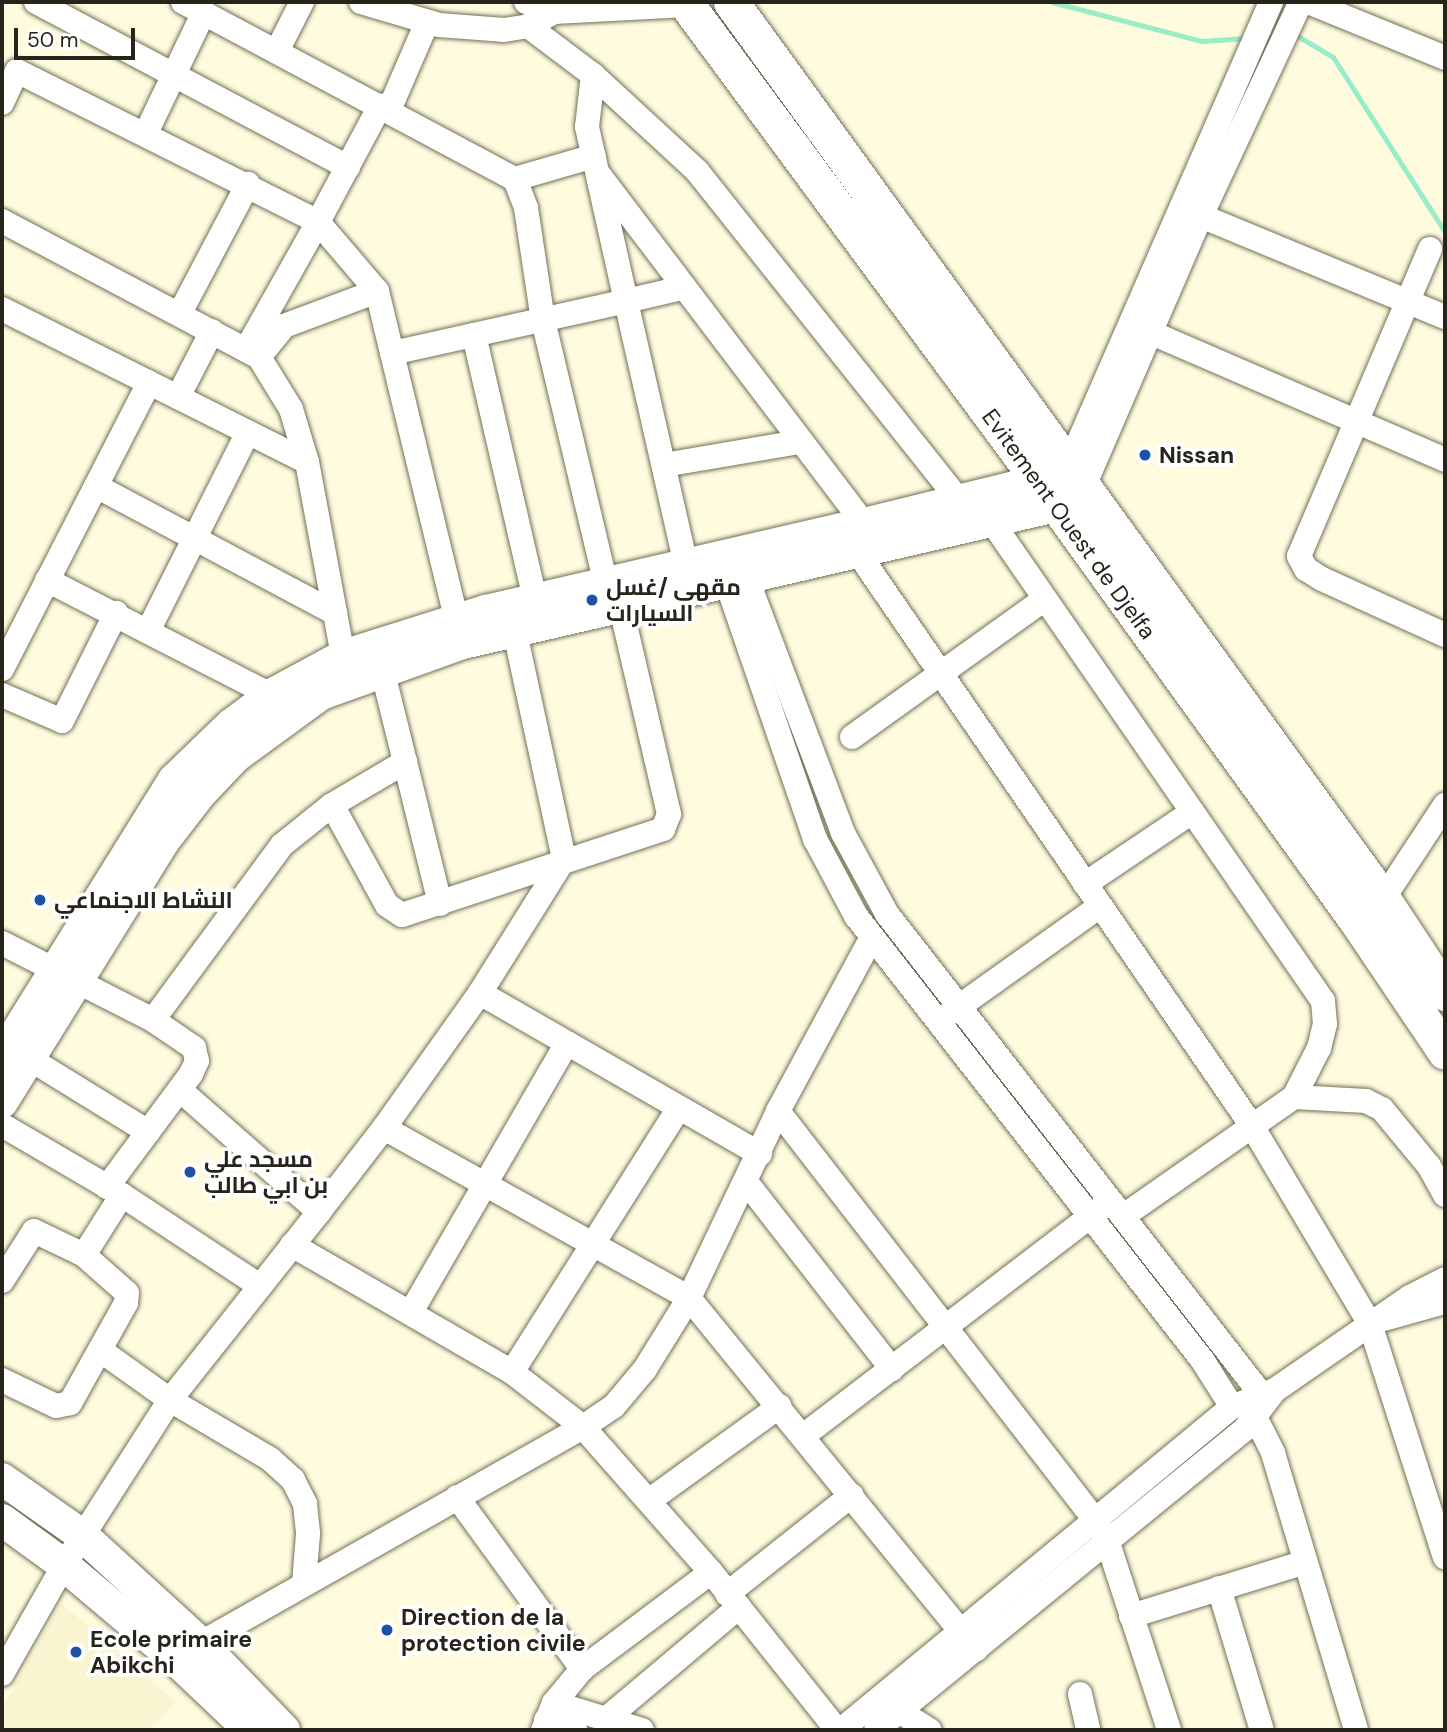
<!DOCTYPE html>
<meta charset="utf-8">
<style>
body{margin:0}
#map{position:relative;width:1447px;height:1732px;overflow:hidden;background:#fefbdf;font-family:"DM Sans",Cairo,sans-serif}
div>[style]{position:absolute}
.built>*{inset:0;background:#f9f5d0}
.stream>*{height:5px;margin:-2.5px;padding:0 2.5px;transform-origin:2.5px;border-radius:2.5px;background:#98ecc7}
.roads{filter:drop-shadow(0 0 2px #727056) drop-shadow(0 0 2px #727056)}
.minor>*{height:24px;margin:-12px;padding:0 12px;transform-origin:12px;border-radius:12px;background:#fff}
.major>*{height:32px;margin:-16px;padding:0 16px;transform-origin:16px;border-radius:16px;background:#fff}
.highway>*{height:35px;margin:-17.5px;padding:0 17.5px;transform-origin:17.5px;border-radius:17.5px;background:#fff}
.dots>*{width:19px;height:19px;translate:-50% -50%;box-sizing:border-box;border:4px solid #fff;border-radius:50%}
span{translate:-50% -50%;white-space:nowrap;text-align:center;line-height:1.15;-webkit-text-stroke:7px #fff;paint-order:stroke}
.poi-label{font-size:23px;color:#27251b;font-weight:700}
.left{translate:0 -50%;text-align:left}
.street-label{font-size:23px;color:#27251b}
.frame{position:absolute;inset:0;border:4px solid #27251b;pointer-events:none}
.scale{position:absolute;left:14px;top:28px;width:121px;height:32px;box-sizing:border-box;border:4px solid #27251b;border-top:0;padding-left:9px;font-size:21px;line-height:24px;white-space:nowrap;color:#27251b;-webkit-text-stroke:5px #fff;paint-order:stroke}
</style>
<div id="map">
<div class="built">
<div style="clip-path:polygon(61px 1603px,176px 1702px,150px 1730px,2px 1730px,2px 1708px)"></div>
</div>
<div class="stream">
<div style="left:1052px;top:2px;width:155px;rotate:14.6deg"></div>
<div style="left:1202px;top:41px;width:44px;rotate:-3.9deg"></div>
<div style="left:1294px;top:34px;width:45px;rotate:30.5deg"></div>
<div style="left:1333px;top:57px;width:208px;rotate:57.4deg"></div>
</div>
<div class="roads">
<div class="minor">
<div style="left:36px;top:2px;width:353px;rotate:27.9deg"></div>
<div style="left:183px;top:2px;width:376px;rotate:28.1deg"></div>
<div style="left:515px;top:179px;width:31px;rotate:69deg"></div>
<div style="left:526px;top:208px;width:113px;rotate:81.4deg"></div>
<div style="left:543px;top:320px;width:271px;rotate:76.6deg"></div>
<div style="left:361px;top:2px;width:81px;rotate:16.4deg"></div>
<div style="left:439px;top:25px;width:65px;rotate:4.4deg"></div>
<div style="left:504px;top:30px;width:24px;rotate:-9deg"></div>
<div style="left:528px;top:26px;width:30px;rotate:-28deg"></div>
<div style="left:554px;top:12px;width:133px;rotate:-3deg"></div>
<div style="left:526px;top:2px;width:30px;rotate:20deg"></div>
<div style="left:1308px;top:2px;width:148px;rotate:22.2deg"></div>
<div style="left:528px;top:26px;width:81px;rotate:37deg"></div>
<div style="left:593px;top:75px;width:52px;rotate:96.6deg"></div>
<div style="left:587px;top:127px;width:178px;rotate:77.4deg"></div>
<div style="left:626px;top:301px;width:57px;rotate:-13.1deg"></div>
<div style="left:277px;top:51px;width:55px;rotate:-63deg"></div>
<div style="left:593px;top:75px;width:142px;rotate:42.7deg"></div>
<div style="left:697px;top:171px;width:421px;rotate:51.5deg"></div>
<div style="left:2px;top:103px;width:35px;rotate:-65deg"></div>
<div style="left:17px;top:71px;width:337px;rotate:26.6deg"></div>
<div style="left:318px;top:222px;width:132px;rotate:-61.9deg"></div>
<div style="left:389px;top:110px;width:96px;rotate:-66.6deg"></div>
<div style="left:146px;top:133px;width:134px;rotate:-64.4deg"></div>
<div style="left:600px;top:176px;width:437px;rotate:52.8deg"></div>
<div style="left:515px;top:179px;width:82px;rotate:-16.2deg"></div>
<div style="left:1201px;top:216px;width:264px;rotate:22.5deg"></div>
<div style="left:2px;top:221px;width:291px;rotate:27.9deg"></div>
<div style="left:1430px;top:249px;width:334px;rotate:113.1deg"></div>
<div style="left:1299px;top:556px;width:15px;rotate:62deg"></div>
<div style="left:1306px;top:569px;width:19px;rotate:32deg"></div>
<div style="left:1322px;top:579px;width:135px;rotate:24.5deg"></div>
<div style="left:2px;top:309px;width:341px;rotate:26.6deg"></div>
<div style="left:180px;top:313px;width:146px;rotate:-62.2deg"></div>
<div style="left:1138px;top:327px;width:335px;rotate:23.4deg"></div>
<div style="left:474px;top:335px;width:272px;rotate:77deg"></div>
<div style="left:246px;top:350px;width:147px;rotate:-60.6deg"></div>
<div style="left:318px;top:222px;width:91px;rotate:49.5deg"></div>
<div style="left:377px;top:291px;width:357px;rotate:76.4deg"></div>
<div style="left:392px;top:353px;width:240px;rotate:-12.5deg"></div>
<div style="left:626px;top:301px;width:271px;rotate:77.2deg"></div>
<div style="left:178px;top:397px;width:74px;rotate:-62.7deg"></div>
<div style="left:1069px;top:464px;width:504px;rotate:-66.38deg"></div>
<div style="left:664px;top:465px;width:136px;rotate:-9.7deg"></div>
<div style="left:96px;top:486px;width:271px;rotate:28deg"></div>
<div style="left:1084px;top:486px;width:294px;rotate:-66.6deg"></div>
<div style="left:1201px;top:216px;width:236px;rotate:-65deg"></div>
<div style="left:990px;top:519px;width:586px;rotate:55.36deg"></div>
<div style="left:1323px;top:1001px;width:23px;rotate:85deg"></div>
<div style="left:1325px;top:1024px;width:25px;rotate:104deg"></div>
<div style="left:1319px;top:1048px;width:55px;rotate:117deg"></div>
<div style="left:1294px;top:1097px;width:206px;rotate:145.1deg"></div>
<div style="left:856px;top:550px;width:699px;rotate:55.49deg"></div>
<div style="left:1252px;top:1126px;width:230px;rotate:59.2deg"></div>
<div style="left:1370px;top:1324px;width:245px;rotate:72.2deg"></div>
<div style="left:741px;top:563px;width:289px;rotate:69.3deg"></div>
<div style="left:843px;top:833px;width:92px;rotate:61.5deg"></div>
<div style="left:887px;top:914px;width:609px;rotate:52.08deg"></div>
<div style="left:721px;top:566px;width:289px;rotate:71deg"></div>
<div style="left:815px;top:839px;width:87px;rotate:62deg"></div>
<div style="left:856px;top:916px;width:564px;rotate:52.05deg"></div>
<div style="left:1203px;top:1361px;width:54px;rotate:57.8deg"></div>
<div style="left:47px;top:580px;width:252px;rotate:27.2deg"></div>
<div style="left:149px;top:629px;width:220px;rotate:-63.3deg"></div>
<div style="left:343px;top:656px;width:197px;rotate:-100.5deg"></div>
<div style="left:307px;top:462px;width:55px;rotate:-106.8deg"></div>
<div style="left:291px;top:409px;width:61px;rotate:-121.6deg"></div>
<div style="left:259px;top:357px;width:40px;rotate:-51deg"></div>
<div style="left:284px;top:326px;width:99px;rotate:-20.6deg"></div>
<div style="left:2px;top:669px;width:322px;rotate:-62.8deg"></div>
<div style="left:382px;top:669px;width:242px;rotate:76.1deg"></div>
<div style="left:2px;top:695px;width:65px;rotate:23.4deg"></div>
<div style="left:62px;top:721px;width:121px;rotate:-63.4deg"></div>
<div style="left:852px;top:737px;width:237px;rotate:-35.6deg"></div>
<div style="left:332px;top:805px;width:114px;rotate:61.2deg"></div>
<div style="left:387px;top:905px;width:18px;rotate:34deg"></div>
<div style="left:402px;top:915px;width:275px;rotate:-18.2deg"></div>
<div style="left:663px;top:829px;width:16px;rotate:-68deg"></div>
<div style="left:669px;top:814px;width:212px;rotate:-103.1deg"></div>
<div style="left:1085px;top:884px;width:129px;rotate:-33.9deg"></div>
<div style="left:1373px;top:907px;width:13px;rotate:-39deg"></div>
<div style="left:1383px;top:899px;width:113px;rotate:-56.6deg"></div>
<div style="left:2px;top:943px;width:169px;rotate:27deg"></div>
<div style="left:153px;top:1020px;width:50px;rotate:34.3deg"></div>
<div style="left:194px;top:1048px;width:13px;rotate:77deg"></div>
<div style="left:197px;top:1061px;width:14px;rotate:115deg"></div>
<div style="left:191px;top:1074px;width:141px;rotate:126.6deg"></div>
<div style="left:480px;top:993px;width:323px;rotate:29.9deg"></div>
<div style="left:950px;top:1013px;width:184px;rotate:-35.5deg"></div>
<div style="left:153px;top:1020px;width:217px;rotate:-53.6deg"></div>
<div style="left:282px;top:845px;width:64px;rotate:-38.7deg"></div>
<div style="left:332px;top:805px;width:85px;rotate:-30.5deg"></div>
<div style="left:30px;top:1059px;width:139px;rotate:31.7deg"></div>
<div style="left:180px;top:1090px;width:185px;rotate:41.3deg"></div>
<div style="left:319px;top:1212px;width:106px;rotate:-52.3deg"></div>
<div style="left:384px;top:1128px;width:166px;rotate:-54.6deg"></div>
<div style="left:480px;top:993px;width:158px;rotate:-57.9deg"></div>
<div style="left:564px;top:859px;width:232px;rotate:-102.2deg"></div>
<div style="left:1294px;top:1097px;width:72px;rotate:3.2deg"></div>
<div style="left:1366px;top:1101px;width:18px;rotate:27deg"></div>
<div style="left:1382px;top:1109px;width:74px;rotate:50.5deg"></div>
<div style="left:1429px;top:1166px;width:33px;rotate:61deg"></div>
<div style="left:778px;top:1111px;width:517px;rotate:52.22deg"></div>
<div style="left:1095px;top:1520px;width:23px;rotate:59deg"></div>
<div style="left:1107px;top:1540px;width:200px;rotate:71.9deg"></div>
<div style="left:2px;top:1125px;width:139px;rotate:30.3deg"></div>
<div style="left:122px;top:1195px;width:162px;rotate:33.4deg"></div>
<div style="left:384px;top:1128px;width:349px;rotate:29.1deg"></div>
<div style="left:689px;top:1298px;width:454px;rotate:50.8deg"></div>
<div style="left:747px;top:1183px;width:236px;rotate:52.1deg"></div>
<div style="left:292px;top:1245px;width:254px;rotate:30deg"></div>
<div style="left:512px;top:1372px;width:90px;rotate:37.8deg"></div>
<div style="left:583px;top:1427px;width:193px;rotate:48.6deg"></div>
<div style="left:711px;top:1572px;width:202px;rotate:51.4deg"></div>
<div style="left:84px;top:1255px;width:71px;rotate:-57.7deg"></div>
<div style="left:2px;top:1281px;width:59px;rotate:-57.4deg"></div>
<div style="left:34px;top:1231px;width:55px;rotate:25.6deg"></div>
<div style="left:84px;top:1255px;width:57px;rotate:41.5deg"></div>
<div style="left:127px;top:1293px;width:10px;rotate:96deg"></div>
<div style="left:126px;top:1303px;width:115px;rotate:119.2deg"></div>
<div style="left:70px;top:1403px;width:14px;rotate:168deg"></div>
<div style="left:56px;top:1406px;width:60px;rotate:-154.3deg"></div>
<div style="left:411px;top:1312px;width:311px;rotate:-59.9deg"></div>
<div style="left:1384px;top:1319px;width:63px;rotate:-15.6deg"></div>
<div style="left:100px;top:1350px;width:86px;rotate:35.5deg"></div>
<div style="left:170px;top:1400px;width:116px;rotate:30.5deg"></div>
<div style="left:270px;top:1459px;width:31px;rotate:42deg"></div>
<div style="left:293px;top:1480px;width:27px;rotate:63deg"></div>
<div style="left:305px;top:1504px;width:30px;rotate:84deg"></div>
<div style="left:308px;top:1534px;width:50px;rotate:94.6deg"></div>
<div style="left:512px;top:1372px;width:312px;rotate:-57.7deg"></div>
<div style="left:1256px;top:1419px;width:38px;rotate:63deg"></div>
<div style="left:1273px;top:1453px;width:289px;rotate:73.3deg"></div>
<div style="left:803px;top:1436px;width:377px;rotate:-37.4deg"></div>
<div style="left:457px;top:1497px;width:213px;rotate:54deg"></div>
<div style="left:650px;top:1500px;width:160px;rotate:-35.9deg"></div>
<div style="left:1219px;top:1588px;width:148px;rotate:73.2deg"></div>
<div style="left:727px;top:1594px;width:159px;rotate:-38.4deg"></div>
<div style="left:1131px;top:1616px;width:182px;rotate:-17.2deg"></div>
<div style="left:187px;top:1651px;width:455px;rotate:-29.5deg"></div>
<div style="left:583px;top:1427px;width:37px;rotate:-34deg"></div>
<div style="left:614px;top:1406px;width:48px;rotate:-50deg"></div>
<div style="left:645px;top:1369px;width:84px;rotate:-58.2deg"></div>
<div style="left:689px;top:1298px;width:207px;rotate:-64.5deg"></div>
<div style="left:778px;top:1111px;width:196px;rotate:-61.6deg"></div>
<div style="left:2px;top:1674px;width:125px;rotate:-60.4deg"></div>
<div style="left:64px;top:1565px;width:196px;rotate:-57.3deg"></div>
<div style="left:170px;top:1400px;width:240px;rotate:-51.6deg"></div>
<div style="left:1080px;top:1694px;width:37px;rotate:77deg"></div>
<div style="left:554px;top:1703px;width:92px;rotate:17.1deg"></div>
<div style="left:899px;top:1711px;width:36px;rotate:32deg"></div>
<div style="left:606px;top:1719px;width:174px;rotate:-40.1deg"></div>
<div style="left:546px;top:1720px;width:31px;rotate:19deg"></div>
<div style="left:543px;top:1730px;width:29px;rotate:-68deg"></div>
<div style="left:554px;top:1703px;width:44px;rotate:-50.5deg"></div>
<div style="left:582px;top:1669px;width:161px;rotate:-36.9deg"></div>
<div style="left:841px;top:1730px;width:507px;rotate:-39.56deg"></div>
<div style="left:1232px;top:1407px;width:46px;rotate:-21.6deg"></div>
<div style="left:1275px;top:1390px;width:164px;rotate:-34.6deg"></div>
<div style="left:1410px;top:1297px;width:39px;rotate:-27deg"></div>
<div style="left:876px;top:1730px;width:476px;rotate:-39.2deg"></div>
<div style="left:1245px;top:1429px;width:49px;rotate:-52.4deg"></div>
</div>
<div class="major">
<div style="left:2px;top:1056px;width:325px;rotate:-58.1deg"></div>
<div style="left:174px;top:780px;width:79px;rotate:-44deg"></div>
<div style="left:231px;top:725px;width:50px;rotate:-36.9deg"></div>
<div style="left:271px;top:695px;width:82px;rotate:-28.4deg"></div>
<div style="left:343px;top:656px;width:150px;rotate:-17.5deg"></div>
<div style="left:486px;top:611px;width:388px;rotate:-13deg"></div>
<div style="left:864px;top:524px;width:180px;rotate:-13.8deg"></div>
<div style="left:1039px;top:481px;width:23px;rotate:-29deg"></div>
<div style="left:2px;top:1102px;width:306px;rotate:-58.2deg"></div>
<div style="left:163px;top:842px;width:61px;rotate:-52.4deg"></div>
<div style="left:200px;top:794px;width:51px;rotate:-46.6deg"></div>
<div style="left:235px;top:757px;width:107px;rotate:-36.2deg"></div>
<div style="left:321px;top:694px;width:151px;rotate:-19.8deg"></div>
<div style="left:463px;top:643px;width:609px;rotate:-13.01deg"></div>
<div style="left:1056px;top:506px;width:24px;rotate:-36deg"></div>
<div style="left:2px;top:1479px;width:99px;rotate:35.1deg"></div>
<div style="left:83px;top:1536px;width:159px;rotate:42.4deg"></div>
<div style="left:200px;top:1643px;width:121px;rotate:46deg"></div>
<div style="left:2px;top:1520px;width:77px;rotate:36deg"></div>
<div style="left:64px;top:1565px;width:144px;rotate:40.2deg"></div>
<div style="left:174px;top:1658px;width:105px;rotate:43.5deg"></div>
</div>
<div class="highway">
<div style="left:685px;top:2px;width:596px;rotate:53.53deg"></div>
<div style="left:1039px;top:481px;width:541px;rotate:54.17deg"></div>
<div style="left:1356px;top:920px;width:159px;rotate:56deg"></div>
<div style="left:731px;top:2px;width:1109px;rotate:53.99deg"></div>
<div style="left:1383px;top:899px;width:113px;rotate:56.6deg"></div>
</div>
</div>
<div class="dots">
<div style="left:1145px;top:455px;background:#1b52a3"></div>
<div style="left:592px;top:600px;background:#1b52a3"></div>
<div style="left:40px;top:900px;background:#1b52a3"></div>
<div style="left:190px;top:1172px;background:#1b52a3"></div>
<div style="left:387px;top:1630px;background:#1b52a3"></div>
<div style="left:76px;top:1652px;background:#1b52a3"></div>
</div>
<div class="poi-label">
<span class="left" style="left:1159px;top:455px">Nissan</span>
<span class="left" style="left:606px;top:600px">مقهى /غسل<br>السيارات</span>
<span class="left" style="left:54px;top:900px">النشاط الاجنماعي</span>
<span class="left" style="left:204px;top:1172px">مسجد علي<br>بن ابي طالب</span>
<span class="left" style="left:401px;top:1630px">Direction de la<br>protection civile</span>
<span class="left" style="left:90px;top:1652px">Ecole primaire<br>Abikchi</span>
</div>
<div class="street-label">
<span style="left:1069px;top:524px;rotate:54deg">Evitement Ouest de Djelfa</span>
</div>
<div class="frame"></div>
<div class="scale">50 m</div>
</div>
